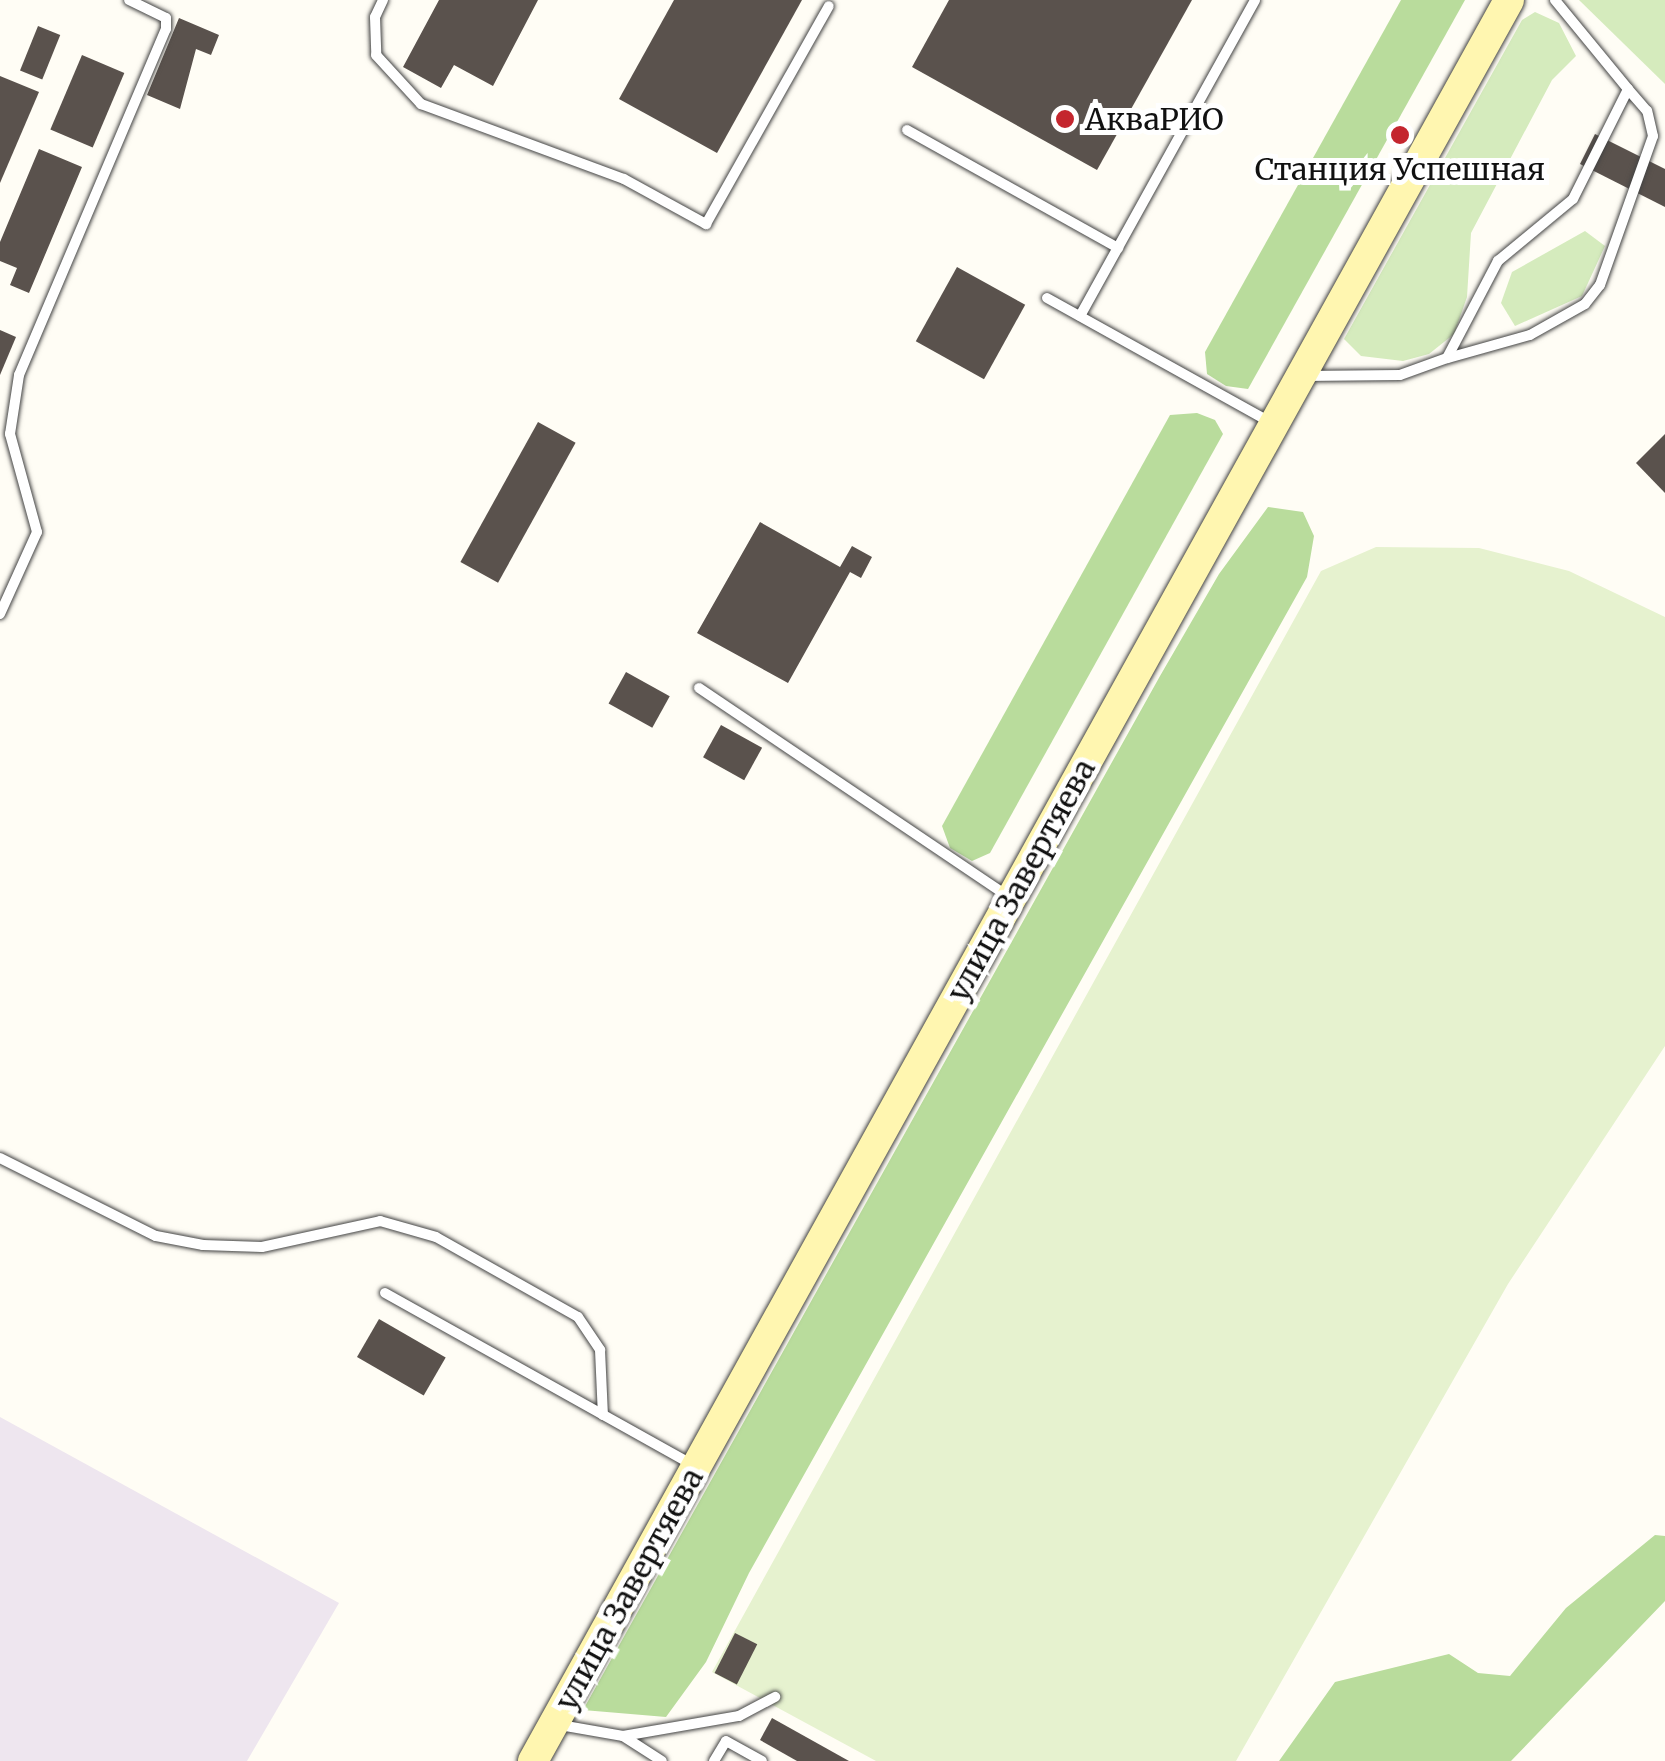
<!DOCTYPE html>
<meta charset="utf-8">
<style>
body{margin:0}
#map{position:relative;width:1665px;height:1761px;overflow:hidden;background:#fffdf5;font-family:Merriweather,serif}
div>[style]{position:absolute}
.industrial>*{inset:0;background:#eee6ef}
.green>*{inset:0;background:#d5ebbd}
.forest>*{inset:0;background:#b9dc9c}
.pitch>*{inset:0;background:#e6f2cf}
.building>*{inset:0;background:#5a524d;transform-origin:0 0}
.roads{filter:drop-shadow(0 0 2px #444) drop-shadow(0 0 2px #444)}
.service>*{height:10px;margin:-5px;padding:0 5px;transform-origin:5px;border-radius:5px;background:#fff}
.secondary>*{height:30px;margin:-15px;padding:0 15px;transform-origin:15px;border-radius:15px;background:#fff6b0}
.dots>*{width:28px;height:28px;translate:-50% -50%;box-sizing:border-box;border:5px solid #fff;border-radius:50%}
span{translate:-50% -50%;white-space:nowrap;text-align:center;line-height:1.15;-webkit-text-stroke:10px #fff;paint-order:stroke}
.poi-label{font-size:30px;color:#111}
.left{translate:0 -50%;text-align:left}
.street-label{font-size:30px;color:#111}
</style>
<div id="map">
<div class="industrial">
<div style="clip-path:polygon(0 1417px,339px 1603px,247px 1761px,0 1761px)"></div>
</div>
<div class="green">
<div style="clip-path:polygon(1579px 0,1665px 0,1665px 84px)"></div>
<div style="clip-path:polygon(1535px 12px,1559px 23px,1576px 56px,1552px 80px,1471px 233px,1467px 297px,1454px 334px,1429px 354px,1403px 361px,1361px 356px,1344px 339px,1522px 20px)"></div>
<div style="clip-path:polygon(1585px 231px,1605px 246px,1582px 296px,1515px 326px,1501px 303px,1512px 272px)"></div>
</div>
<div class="forest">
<div style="clip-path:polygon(1401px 0,1465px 0,1248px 389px,1226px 386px,1207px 374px,1205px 352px)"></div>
<div style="clip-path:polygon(1197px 413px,1215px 420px,1223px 434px,990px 853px,972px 861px,950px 848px,942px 826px,1170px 415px)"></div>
<div style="clip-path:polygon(1268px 507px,1303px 512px,1314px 536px,1307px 577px,749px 1573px,706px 1662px,666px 1717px,583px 1710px,1160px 676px,1219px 574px)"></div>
<div style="clip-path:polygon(1655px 1535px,1665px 1536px,1665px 1601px,1511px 1761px,1279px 1761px,1335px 1682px,1449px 1654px,1478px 1673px,1510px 1676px,1566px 1608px)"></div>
</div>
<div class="pitch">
<div style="clip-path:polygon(1376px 547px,1479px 548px,1569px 571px,1665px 617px,1665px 1046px,1508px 1284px,1236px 1761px,876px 1761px,712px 1672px,1321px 571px)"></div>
</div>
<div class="building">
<div style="clip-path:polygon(439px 0,538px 0,493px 86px,454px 65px,441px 88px,403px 67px)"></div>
<div style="clip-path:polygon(674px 0,802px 0,717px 153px,619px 99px)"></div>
<div style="clip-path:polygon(949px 0,1192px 0,1097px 170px,912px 67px)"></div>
<div style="clip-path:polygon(179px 18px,219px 35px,211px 55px,196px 49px,180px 109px,147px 95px)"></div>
<div style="left:38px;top:26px;width:24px;height:48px;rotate:22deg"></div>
<div style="left:82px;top:55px;width:46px;height:81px;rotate:23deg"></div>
<div style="clip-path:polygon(0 76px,39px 92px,0 183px)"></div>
<div style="clip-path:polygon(1595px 134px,1665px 169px,1665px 207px,1580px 164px)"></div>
<div style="clip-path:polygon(39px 149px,82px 167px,29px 293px,10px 285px,17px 268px,0 261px,0 242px)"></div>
<div style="left:957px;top:267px;width:78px;height:85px;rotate:29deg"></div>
<div style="clip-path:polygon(0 330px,16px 337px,0 375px)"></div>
<div style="left:538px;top:422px;width:43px;height:160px;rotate:29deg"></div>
<div style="clip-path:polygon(1665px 434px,1665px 493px,1636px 463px)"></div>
<div style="clip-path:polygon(760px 522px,840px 567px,852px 546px,872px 557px,861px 578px,850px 572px,788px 683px,697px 633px)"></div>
<div style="left:626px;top:672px;width:50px;height:36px;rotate:29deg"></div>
<div style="left:721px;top:725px;width:47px;height:37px;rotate:29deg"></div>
<div style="left:379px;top:1319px;width:77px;height:44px;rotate:30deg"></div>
<div style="left:735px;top:1633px;width:25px;height:45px;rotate:27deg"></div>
<div style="clip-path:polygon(772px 1718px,849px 1761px,797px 1761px,760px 1740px)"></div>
</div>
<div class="roads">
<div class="service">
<div style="left:383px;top:0;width:19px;rotate:115deg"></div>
<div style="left:375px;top:17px;width:38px;rotate:88deg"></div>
<div style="left:376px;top:55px;width:67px;rotate:47.4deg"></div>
<div style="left:421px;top:104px;width:216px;rotate:20.3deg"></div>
<div style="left:624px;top:179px;width:94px;rotate:28.8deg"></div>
<div style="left:706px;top:224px;width:250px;rotate:-60.6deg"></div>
<div style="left:907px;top:130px;width:242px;rotate:29.2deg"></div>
<div style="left:1047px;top:298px;width:257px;rotate:29.1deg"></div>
<div style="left:1080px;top:316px;width:361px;rotate:-61deg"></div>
<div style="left:1448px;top:358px;width:85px;rotate:-15.7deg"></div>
<div style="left:1530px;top:335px;width:63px;rotate:-29.4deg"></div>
<div style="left:1585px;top:304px;width:24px;rotate:-52deg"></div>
<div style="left:1600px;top:285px;width:158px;rotate:-70.4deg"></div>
<div style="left:1653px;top:136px;width:26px;rotate:-103deg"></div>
<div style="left:1647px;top:111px;width:29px;rotate:-131deg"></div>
<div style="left:1304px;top:376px;width:96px;rotate:-0.6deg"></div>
<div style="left:1400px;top:375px;width:50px;rotate:-19.9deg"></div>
<div style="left:1447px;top:358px;width:110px;rotate:-62.3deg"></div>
<div style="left:1498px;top:261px;width:97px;rotate:-39.6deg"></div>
<div style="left:1573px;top:199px;width:123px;rotate:-63.4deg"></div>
<div style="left:1628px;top:89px;width:115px;rotate:-129.4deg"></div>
<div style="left:0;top:614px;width:90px;rotate:-65.7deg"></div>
<div style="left:37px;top:532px;width:102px;rotate:-105.4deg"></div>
<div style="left:10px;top:434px;width:60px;rotate:-81.3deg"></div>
<div style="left:19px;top:375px;width:376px;rotate:-67deg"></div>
<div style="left:166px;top:29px;width:11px;rotate:-90deg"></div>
<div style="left:166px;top:18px;width:41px;rotate:-154.1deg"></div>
<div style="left:699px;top:688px;width:370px;rotate:34deg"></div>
<div style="left:0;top:1158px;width:174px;rotate:26.6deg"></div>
<div style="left:156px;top:1236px;width:48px;rotate:10.8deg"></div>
<div style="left:203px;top:1245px;width:59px;rotate:1.9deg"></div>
<div style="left:262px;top:1247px;width:121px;rotate:-12.4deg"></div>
<div style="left:380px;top:1221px;width:58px;rotate:15.9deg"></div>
<div style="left:436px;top:1237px;width:163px;rotate:29.4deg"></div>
<div style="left:578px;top:1317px;width:40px;rotate:56deg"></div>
<div style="left:600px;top:1350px;width:65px;rotate:87.4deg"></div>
<div style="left:385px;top:1293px;width:351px;rotate:29.2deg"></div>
<div style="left:560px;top:1725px;width:64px;rotate:9.9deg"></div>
<div style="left:623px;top:1736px;width:46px;rotate:32.7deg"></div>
<div style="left:623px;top:1736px;width:118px;rotate:-9.8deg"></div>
<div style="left:739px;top:1716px;width:41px;rotate:-27.8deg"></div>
<div style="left:714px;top:1761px;width:23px;rotate:-59deg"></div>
<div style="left:726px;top:1741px;width:41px;rotate:29.1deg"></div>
</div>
<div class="secondary">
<div style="left:533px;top:1761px;width:2013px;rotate:-61deg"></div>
</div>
</div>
<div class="dots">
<div style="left:1065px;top:119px;background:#c4262e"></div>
<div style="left:1400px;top:135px;background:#c4262e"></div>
</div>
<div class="poi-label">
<span class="left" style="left:1085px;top:119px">АкваРИО</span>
<span style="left:1400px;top:169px">Станция Успешная</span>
</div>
<div class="street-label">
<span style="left:1021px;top:880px;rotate:-61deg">улица Завертяева</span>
<span style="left:629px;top:1589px;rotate:-61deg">улица Завертяева</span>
</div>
</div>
